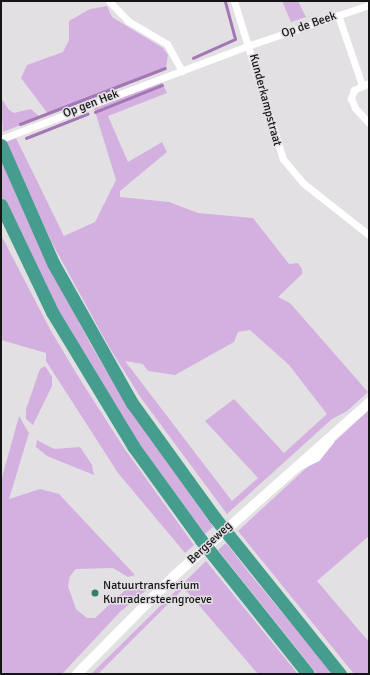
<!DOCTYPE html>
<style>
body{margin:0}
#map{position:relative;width:370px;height:675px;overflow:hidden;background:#e3e0e4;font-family:Signika,sans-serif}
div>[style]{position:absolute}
.green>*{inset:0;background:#d4b0e1}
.stream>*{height:2.5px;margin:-1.25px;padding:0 1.25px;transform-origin:1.25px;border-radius:1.25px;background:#a476b5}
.street>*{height:7px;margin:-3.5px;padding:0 3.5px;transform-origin:3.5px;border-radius:3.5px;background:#fff}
.secondary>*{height:10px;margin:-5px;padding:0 5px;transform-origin:5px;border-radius:5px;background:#fff}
.highway>*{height:13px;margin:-6.5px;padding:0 6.5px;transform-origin:6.5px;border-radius:6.5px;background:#449d8d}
.dots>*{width:11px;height:11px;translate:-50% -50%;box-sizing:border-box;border:2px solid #e3e0e4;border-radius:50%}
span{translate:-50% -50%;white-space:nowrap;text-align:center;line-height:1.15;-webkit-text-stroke:3px #e3e0e4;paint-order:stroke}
.street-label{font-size:12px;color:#161516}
.poi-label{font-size:12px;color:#161516}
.left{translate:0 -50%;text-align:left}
.frame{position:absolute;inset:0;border:2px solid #161516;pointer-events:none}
</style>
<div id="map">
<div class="green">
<div style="clip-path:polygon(282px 1px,298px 1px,306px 17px,291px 22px)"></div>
<div style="clip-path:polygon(107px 6px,112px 17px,163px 48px,168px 55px,166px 67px,48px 114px,21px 78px,27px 65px,63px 52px,69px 40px,69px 21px,90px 9px)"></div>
<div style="clip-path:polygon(evenodd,162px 82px,167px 93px,108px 116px,128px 162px,162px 142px,167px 152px,120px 191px,120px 197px,169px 202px,198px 213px,253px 218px,289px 264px,298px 263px,302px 269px,302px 274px,278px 297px,290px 303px,368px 392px,347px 411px,332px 419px,227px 514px,141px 398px,109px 347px,52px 243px,6px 142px,16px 138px,64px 236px,95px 222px,116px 180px,94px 108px,162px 82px,250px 330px,289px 365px,327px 414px,284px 453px,234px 399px,205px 421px,258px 478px,232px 501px,125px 361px,143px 364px,148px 371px,175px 375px,234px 342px,238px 332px,250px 330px)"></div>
<div style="clip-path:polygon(1px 98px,9px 110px,14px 113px,31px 109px,40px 117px,3px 132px)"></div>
<div style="clip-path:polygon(1px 158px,47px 262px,91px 345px,128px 407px,213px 527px,205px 534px,123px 421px,58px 314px,1px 196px)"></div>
<div style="clip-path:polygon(1px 235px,51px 331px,81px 381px,124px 448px,194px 545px,185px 553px,118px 473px,46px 361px,46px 353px,1px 340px)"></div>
<div style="clip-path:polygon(45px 366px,52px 377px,52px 386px,33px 425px,26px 419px,26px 409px,40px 369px)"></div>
<div style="clip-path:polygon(369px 410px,369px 536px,317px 581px,369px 642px,369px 674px,354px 674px,238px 531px)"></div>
<div style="clip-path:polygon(19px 416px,29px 433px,9px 499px,40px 489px,59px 494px,135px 575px,128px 577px,113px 568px,76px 569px,70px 576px,68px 586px,76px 609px,87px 618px,95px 618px,124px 591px,143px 582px,149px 588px,120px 612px,62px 674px,1px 674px,1px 481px)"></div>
<div style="clip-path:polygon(37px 440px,54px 449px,80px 447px,92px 465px,94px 475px,47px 456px,36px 447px)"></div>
<div style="clip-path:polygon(226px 543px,250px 574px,333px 674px,317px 674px,218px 550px)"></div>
<div style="clip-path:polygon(206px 561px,298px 674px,258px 674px,184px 588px,98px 674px,91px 674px)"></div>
</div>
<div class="stream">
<div style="left:193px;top:58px;width:46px;rotate:-24.3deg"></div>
<div style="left:235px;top:39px;width:39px;rotate:-105deg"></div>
<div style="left:95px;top:112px;width:72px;rotate:-21.9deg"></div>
<div style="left:20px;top:124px;width:155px;rotate:-21.1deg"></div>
<div style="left:26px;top:138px;width:66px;rotate:-21.5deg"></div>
</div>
<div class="street">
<div style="left:109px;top:1px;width:28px;rotate:46deg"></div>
<div style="left:128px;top:21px;width:45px;rotate:30.5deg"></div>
<div style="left:167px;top:44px;width:31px;rotate:61deg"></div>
<div style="left:234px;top:1px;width:165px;rotate:72.8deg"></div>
<div style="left:283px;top:159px;width:31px;rotate:50deg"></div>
<div style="left:303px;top:183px;width:84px;rotate:38.2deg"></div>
<div style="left:338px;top:15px;width:74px;rotate:71.1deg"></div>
<div style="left:369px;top:83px;width:17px;rotate:155deg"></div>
<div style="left:354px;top:90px;width:9px;rotate:111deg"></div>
<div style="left:351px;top:98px;width:11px;rotate:68deg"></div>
<div style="left:355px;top:108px;width:21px;rotate:47deg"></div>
<div style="left:1px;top:139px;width:266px;rotate:-20.7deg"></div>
<div style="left:250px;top:45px;width:126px;rotate:-18.6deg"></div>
</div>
<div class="secondary">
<div style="left:298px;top:466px;width:20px;rotate:-27deg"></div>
<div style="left:316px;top:457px;width:21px;rotate:-51deg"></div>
<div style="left:77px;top:674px;width:138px;rotate:-45.3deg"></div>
<div style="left:174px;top:576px;width:261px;rotate:-41.6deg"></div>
</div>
<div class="highway">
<div style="left:1px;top:145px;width:129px;rotate:66.2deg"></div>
<div style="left:53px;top:263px;width:161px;rotate:60.6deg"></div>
<div style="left:132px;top:403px;width:142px;rotate:54.2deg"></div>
<div style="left:215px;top:518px;width:200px;rotate:51.3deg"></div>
<div style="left:1px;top:205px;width:119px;rotate:64.5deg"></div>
<div style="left:52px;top:312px;width:157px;rotate:58.8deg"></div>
<div style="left:133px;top:446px;width:116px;rotate:54.1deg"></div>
<div style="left:201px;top:540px;width:171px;rotate:51.4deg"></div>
</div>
<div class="dots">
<div style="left:95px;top:593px;background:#397d71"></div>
</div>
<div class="street-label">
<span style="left:309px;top:25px;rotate:-19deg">Op de Beek</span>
<span style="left:265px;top:100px;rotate:75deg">Kunderkampstraat</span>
<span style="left:91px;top:104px;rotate:-21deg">Op gen Hek</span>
<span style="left:210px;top:543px;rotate:-43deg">Bergseweg</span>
</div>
<div class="poi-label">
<span class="left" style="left:103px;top:593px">Natuurtransferium<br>Kunradersteengroeve</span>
</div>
<div class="frame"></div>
</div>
